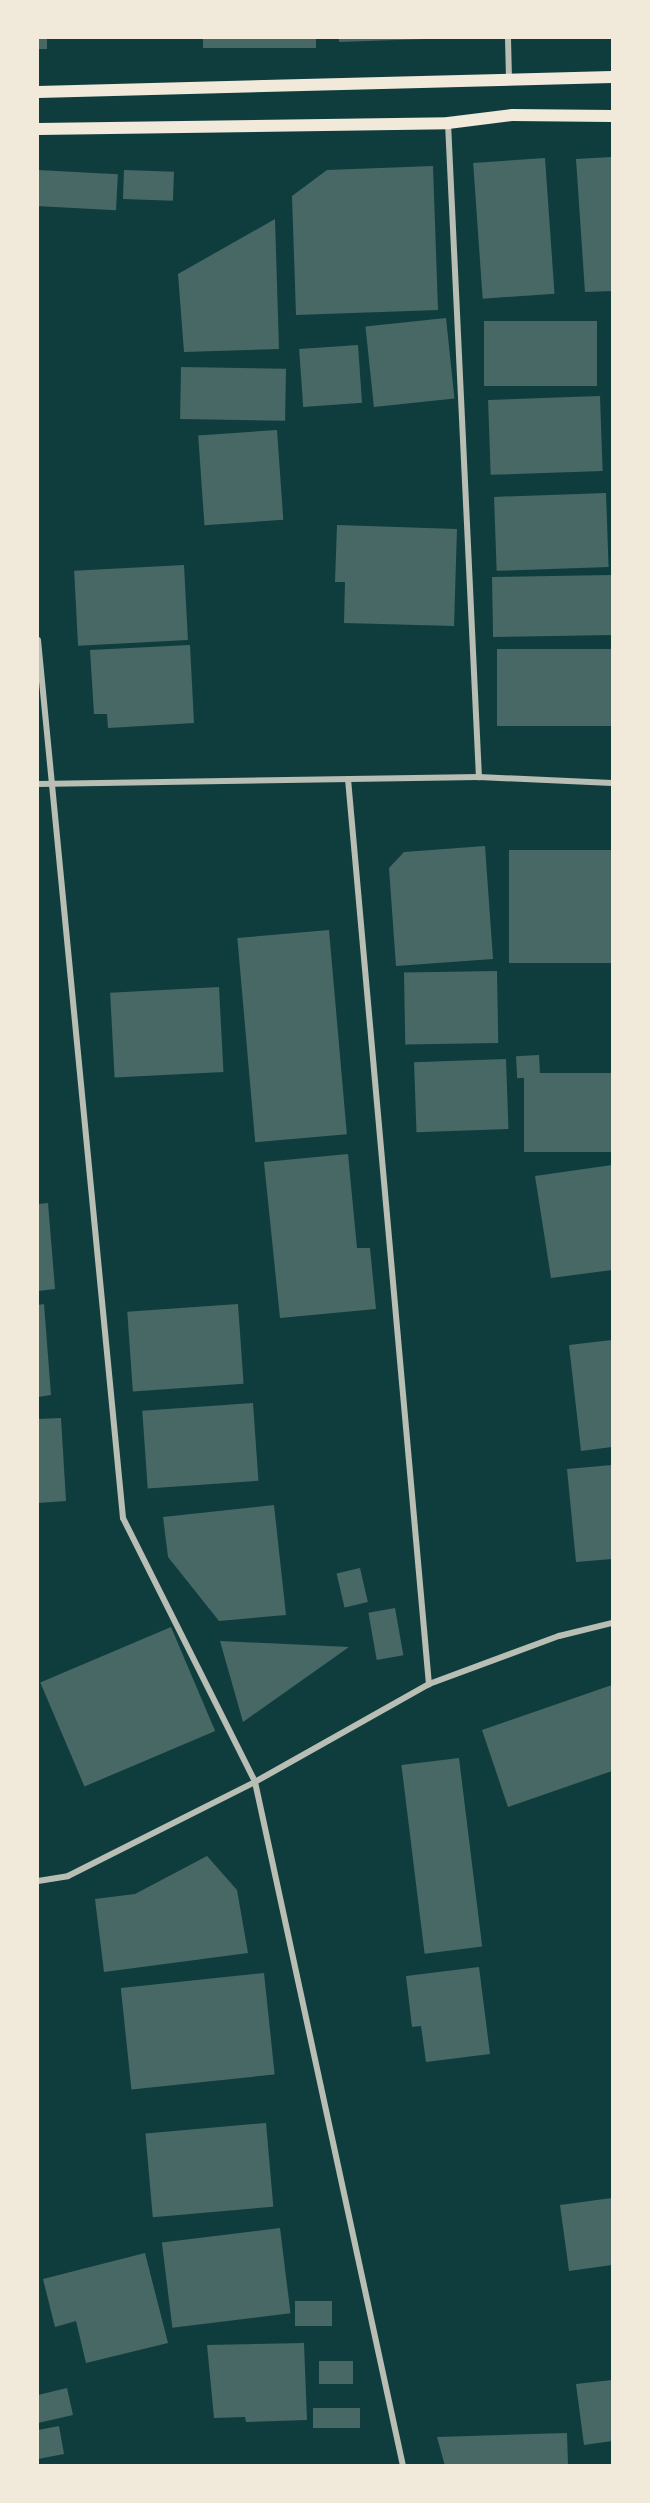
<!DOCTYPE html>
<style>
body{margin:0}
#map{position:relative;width:650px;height:2503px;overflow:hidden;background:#0f3d3e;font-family:Commissioner,sans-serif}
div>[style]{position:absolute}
.building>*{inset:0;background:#486865;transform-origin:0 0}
.minor>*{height:6px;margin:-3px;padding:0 3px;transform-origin:3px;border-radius:3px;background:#b8beb3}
.secondary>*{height:12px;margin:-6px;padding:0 6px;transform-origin:6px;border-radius:6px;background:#f1e9da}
span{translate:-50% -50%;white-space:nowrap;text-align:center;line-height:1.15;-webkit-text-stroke:4.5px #f1e9da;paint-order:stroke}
.frame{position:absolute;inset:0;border:39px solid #f1e9da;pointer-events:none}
</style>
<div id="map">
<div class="building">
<div style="left:38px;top:38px;width:9px;height:11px"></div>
<div style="left:203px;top:38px;width:113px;height:10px"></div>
<div style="clip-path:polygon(339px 38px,426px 38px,426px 39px,339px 42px)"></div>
<div style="clip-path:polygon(612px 157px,612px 291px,585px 292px,576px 159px)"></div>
<div style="left:545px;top:158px;width:136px;height:72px;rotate:86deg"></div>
<div style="clip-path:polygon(433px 166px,438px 310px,296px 315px,292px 196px,327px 170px)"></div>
<div style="left:38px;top:170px;width:80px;height:36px;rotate:3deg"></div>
<div style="left:124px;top:170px;width:50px;height:29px;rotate:2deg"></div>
<div style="clip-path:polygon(275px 219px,279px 349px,184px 352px,178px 274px)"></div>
<div style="left:446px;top:318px;width:81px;height:81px;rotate:84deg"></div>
<div style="left:597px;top:321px;width:65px;height:113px;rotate:90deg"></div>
<div style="left:358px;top:345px;width:58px;height:59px;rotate:86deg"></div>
<div style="left:181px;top:367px;width:105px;height:52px;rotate:1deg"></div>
<div style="left:600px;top:396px;width:75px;height:112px;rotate:88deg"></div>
<div style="left:277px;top:430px;width:90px;height:79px;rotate:86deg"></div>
<div style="left:606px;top:493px;width:74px;height:112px;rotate:88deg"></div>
<div style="clip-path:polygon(337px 525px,457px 529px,454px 626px,344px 623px,345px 582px,335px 582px)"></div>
<div style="left:184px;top:565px;width:75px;height:110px;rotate:87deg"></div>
<div style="left:611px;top:575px;width:60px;height:119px;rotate:89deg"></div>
<div style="clip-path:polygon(190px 645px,194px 723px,108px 728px,107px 714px,94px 714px,90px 650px)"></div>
<div style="left:612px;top:649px;width:77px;height:115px;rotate:90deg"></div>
<div style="clip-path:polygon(485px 846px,493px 959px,396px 966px,389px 868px,404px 852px)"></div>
<div style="left:612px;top:850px;width:113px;height:103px;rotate:90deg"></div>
<div style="left:329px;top:930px;width:205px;height:92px;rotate:85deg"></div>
<div style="left:497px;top:971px;width:72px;height:93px;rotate:89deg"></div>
<div style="left:219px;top:987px;width:85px;height:109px;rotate:87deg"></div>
<div style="left:539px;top:1055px;width:22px;height:23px;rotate:87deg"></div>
<div style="left:506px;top:1059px;width:70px;height:92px;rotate:88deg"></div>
<div style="left:612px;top:1073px;width:79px;height:88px;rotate:90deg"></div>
<div style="clip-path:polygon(348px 1154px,357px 1248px,370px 1248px,376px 1309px,280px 1318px,264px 1162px)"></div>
<div style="clip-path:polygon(612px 1165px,612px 1270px,551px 1278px,535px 1176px)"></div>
<div style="clip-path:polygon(48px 1203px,55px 1289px,38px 1291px,38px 1204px)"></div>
<div style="clip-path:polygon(44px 1304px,51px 1395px,38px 1397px,38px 1305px)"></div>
<div style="left:238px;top:1304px;width:80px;height:111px;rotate:86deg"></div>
<div style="clip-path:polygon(612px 1340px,612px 1447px,581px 1451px,569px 1345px)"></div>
<div style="left:253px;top:1403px;width:78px;height:111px;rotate:86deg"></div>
<div style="clip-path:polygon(61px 1418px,66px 1501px,38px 1503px,38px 1419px)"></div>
<div style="clip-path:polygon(612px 1465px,612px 1559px,576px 1562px,567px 1469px)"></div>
<div style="clip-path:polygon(274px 1505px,286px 1615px,219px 1621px,168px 1557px,163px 1517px)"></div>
<div style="left:360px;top:1568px;width:35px;height:24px;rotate:77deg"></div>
<div style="left:395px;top:1608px;width:48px;height:27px;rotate:80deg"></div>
<div style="left:171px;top:1627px;width:113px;height:142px;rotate:67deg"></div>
<div style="clip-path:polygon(220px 1641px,349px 1647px,243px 1722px)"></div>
<div style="clip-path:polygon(612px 1685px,612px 1771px,508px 1807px,482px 1730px)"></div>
<div style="left:459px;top:1758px;width:190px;height:58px;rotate:83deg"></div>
<div style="clip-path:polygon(207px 1856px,237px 1890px,248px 1953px,104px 1972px,95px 1899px,135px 1894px)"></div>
<div style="clip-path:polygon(479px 1967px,490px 2054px,426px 2062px,421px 2026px,412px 2027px,406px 1976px)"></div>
<div style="left:264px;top:1973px;width:102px;height:144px;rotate:84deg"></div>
<div style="left:266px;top:2123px;width:84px;height:121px;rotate:85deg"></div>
<div style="clip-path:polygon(612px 2198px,612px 2265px,569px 2271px,560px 2205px)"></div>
<div style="left:280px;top:2228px;width:86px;height:119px;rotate:83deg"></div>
<div style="clip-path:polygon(145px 2253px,168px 2343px,86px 2363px,76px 2321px,55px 2327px,43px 2279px)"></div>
<div style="left:295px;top:2301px;width:37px;height:25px"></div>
<div style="clip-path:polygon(304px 2343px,307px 2420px,246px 2422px,245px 2417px,214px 2418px,207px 2345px)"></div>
<div style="left:353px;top:2361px;width:23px;height:34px;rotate:90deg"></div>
<div style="clip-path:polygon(612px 2380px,612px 2441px,584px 2445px,576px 2384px)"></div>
<div style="clip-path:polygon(67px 2388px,73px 2415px,38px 2423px,38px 2395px)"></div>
<div style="left:313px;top:2408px;width:47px;height:20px"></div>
<div style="clip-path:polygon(59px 2426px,64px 2454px,38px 2459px,38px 2430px)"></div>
<div style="clip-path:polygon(567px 2433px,568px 2466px,445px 2466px,437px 2437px)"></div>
</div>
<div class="minor">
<div style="left:508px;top:38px;width:42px;rotate:88.6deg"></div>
<div style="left:448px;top:123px;width:655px;rotate:87.29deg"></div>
<div style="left:38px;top:640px;width:882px;rotate:84.47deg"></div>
<div style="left:123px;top:1518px;width:295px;rotate:63.4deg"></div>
<div style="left:255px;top:1782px;width:700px;rotate:77.79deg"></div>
<div style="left:348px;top:779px;width:909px;rotate:84.89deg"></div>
<div style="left:38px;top:784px;width:441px;rotate:-0.9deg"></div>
<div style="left:479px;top:777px;width:133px;rotate:2.6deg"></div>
<div style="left:38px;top:1881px;width:30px;rotate:-9deg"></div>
<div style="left:68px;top:1876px;width:209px;rotate:-26.7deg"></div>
<div style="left:255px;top:1782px;width:200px;rotate:-29.4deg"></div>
<div style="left:429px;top:1684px;width:139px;rotate:-20.3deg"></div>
<div style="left:559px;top:1636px;width:55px;rotate:-13.8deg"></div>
</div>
<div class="secondary">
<div style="left:38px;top:92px;width:574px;rotate:-1.5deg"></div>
<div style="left:38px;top:129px;width:410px;rotate:-0.8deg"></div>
<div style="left:448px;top:123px;width:64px;rotate:-7.1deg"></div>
<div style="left:512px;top:115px;width:100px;rotate:0.6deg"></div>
</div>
<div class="frame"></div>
</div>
